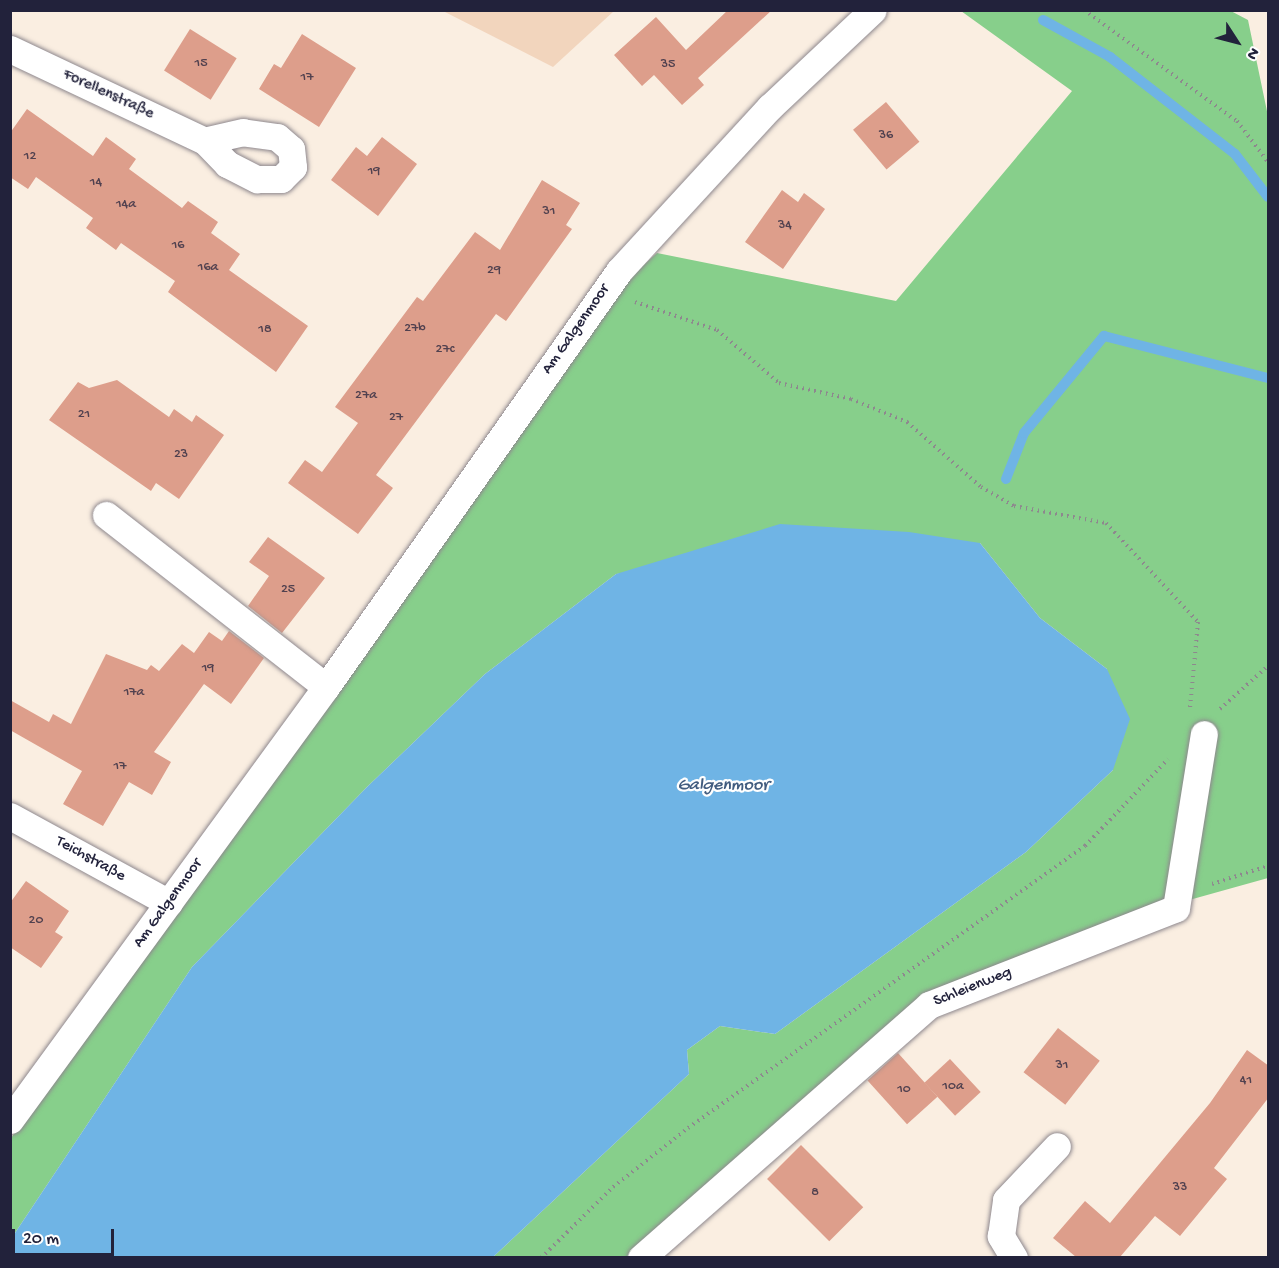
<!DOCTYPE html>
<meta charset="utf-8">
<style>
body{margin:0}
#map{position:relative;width:1279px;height:1268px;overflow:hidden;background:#faeee1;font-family:"Gochi Hand",sans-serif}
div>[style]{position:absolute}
.built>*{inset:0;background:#f2d5bd}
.green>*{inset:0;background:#87cf8b}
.water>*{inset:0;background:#6fb4e5}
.stream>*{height:10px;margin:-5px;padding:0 5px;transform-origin:5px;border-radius:5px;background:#6fb4e5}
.building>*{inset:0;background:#dd9e8b;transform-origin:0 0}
.path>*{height:4px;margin-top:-2px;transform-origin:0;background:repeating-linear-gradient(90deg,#8e888e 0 1.5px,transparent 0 6px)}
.roads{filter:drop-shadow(0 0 2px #8e888e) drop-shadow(0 0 2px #8e888e)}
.minor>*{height:27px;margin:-13.5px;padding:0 13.5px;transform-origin:13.5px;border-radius:13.5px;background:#fff}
span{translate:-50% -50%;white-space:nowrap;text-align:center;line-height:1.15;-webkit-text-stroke:4.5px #fff;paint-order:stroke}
.number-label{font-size:14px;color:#51414f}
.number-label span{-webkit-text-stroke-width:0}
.street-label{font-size:16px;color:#22223b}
.water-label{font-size:18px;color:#415c7f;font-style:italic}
.frame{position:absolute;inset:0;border:12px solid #22223b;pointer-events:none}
.north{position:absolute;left:1207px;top:12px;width:60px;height:60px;-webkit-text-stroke:4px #fff;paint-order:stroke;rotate:126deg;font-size:16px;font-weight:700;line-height:24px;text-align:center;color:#22223b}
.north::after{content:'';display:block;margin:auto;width:21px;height:27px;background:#22223b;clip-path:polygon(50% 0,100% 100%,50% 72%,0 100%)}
.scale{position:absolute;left:12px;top:1229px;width:102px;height:27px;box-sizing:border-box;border:3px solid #22223b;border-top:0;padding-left:8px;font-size:18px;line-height:21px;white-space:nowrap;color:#22223b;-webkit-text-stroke:4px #fff;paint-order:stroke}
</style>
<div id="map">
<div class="built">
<div style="clip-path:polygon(443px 11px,614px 11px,553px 67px)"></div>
</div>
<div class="green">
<div style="clip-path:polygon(1229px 10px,1248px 20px,1268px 116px,1268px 878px,1182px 902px,928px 1000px,633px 1257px,493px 1257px,689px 1074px,687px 1050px,720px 1026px,775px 1034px,1026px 852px,1113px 770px,1107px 669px,1040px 618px,980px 543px,616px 574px,485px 674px,367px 787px,192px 967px,11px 1239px,11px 1138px,213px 862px,627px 280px,657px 253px,896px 301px,1072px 91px,961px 11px)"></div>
</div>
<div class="water">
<div style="clip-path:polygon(780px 524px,909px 532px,980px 543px,1040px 618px,1107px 669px,1130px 719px,1113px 770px,1026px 852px,775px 1034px,720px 1026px,687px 1050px,689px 1074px,493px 1257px,11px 1257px,11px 1239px,192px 967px,367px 787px,485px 674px,616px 574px)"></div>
</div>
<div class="stream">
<div style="left:1043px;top:20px;width:77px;rotate:28.9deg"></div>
<div style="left:1110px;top:57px;width:158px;rotate:37.8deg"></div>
<div style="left:1235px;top:154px;width:54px;rotate:52.5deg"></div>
<div style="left:1006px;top:479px;width:49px;rotate:-68.6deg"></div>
<div style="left:1024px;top:433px;width:126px;rotate:-50.5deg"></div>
<div style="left:1104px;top:336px;width:169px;rotate:14.4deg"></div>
</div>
<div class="building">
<div style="clip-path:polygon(728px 10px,772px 10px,698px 78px,704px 85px,682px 105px,654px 75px,642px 86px,614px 55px,656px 17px,686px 50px)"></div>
<div style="left:190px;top:29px;width:55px;height:49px;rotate:32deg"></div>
<div style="clip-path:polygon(302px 34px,356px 68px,319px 127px,259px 89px,274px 64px,281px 68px)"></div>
<div style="left:886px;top:102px;width:52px;height:43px;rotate:50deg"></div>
<div style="clip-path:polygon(27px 109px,93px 156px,106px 137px,136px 159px,129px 169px,182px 208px,188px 201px,218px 222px,211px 233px,240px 254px,229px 270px,308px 326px,276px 372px,168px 292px,175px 281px,121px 243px,116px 250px,86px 228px,93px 218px,36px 177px,28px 189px,10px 177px,10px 133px)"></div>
<div style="clip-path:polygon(382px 137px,417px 164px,378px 216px,331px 180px,356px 147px,367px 156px)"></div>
<div style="clip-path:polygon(542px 180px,580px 203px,566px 225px,572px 229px,506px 321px,496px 314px,376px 475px,393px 488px,358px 534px,288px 483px,305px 460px,322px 472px,358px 423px,335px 407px,417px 297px,423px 301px,475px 232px,500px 250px)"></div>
<div style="clip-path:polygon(782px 190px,798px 202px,804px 193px,825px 209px,783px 269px,745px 242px)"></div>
<div style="clip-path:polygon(117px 380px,169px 417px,174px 409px,192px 422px,196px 415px,224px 435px,179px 499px,156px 483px,151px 491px,49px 420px,78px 382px,89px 388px)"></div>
<div style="clip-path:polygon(268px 537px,325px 578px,282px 633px,248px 606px,269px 576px,249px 562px)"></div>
<div style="clip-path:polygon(229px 631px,264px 658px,231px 704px,204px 684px,154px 752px,171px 762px,152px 795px,129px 782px,103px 826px,63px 804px,82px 771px,10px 730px,10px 700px,49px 722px,53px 714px,71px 724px,106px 654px,147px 670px,151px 665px,159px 671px,182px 644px,194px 653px,209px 632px,222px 641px)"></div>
<div style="clip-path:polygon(26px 881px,69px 911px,55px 932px,63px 937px,41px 968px,10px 947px,10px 903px)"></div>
<div style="left:1058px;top:1028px;width:53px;height:56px;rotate:38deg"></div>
<div style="clip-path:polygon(1247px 1050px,1269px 1066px,1269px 1097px,1214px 1168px,1227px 1179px,1180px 1236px,1155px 1216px,1120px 1257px,1076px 1257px,1053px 1238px,1085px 1201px,1110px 1223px,1210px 1103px)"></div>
<div style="left:898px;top:1053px;width:59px;height:41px;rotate:48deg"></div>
<div style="left:950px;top:1059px;width:45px;height:35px;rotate:47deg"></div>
<div style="left:801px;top:1145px;width:88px;height:48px;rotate:45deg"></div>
</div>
<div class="path">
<div style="left:1084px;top:10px;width:189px;rotate:36deg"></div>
<div style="left:1237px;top:121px;width:51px;rotate:52.9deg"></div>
<div style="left:635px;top:302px;width:87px;rotate:18.9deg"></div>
<div style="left:717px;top:330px;width:82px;rotate:40.5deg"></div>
<div style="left:779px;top:383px;width:74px;rotate:12.5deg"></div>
<div style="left:851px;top:399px;width:61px;rotate:22.3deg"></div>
<div style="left:907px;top:422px;width:98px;rotate:41.3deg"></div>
<div style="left:981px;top:487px;width:38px;rotate:30deg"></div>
<div style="left:1014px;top:506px;width:94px;rotate:10.5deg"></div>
<div style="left:1106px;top:523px;width:135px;rotate:47.1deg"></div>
<div style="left:1198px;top:622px;width:86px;rotate:95.3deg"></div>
<div style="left:1220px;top:709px;width:64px;rotate:-41.9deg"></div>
<div style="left:1212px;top:884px;width:59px;rotate:-17.8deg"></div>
<div style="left:541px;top:1258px;width:101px;rotate:-44.6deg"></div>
<div style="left:613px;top:1187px;width:95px;rotate:-38.2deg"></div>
<div style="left:688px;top:1128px;width:487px;rotate:-35.4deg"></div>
<div style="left:1085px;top:846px;width:120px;rotate:-46.3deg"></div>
</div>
<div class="roads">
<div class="minor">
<div style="left:10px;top:49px;width:216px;rotate:25.3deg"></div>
<div style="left:205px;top:141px;width:32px;rotate:46deg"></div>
<div style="left:227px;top:164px;width:34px;rotate:27deg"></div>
<div style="left:257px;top:179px;width:24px"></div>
<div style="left:281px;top:179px;width:17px;rotate:-45deg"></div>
<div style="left:293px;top:167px;width:18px;rotate:-96deg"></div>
<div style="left:291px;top:149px;width:18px;rotate:-139deg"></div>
<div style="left:277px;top:137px;width:34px;rotate:-172deg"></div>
<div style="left:243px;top:132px;width:39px;rotate:167deg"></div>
<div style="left:106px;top:515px;width:279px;rotate:38deg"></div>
<div style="left:10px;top:816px;width:181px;rotate:28.7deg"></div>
<div style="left:10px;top:1120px;width:536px;rotate:-53.88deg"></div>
<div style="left:326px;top:687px;width:509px;rotate:-54.84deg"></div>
<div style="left:619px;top:271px;width:223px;rotate:-47.4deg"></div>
<div style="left:770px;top:107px;width:141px;rotate:-43.3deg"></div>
<div style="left:641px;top:1258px;width:383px;rotate:-41.3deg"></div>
<div style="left:929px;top:1005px;width:265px;rotate:-21.4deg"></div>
<div style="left:1176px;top:908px;width:176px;rotate:-80.9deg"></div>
<div style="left:1014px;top:1258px;width:26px;rotate:-121deg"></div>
<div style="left:1001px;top:1236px;width:36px;rotate:-82deg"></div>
<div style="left:1006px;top:1200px;width:74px;rotate:-46.6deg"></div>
</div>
</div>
<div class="number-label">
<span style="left:201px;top:64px">15</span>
<span style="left:668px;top:65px">35</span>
<span style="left:307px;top:78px">17</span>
<span style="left:886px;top:136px">36</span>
<span style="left:30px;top:157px">12</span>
<span style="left:374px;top:172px">19</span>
<span style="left:96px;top:183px">14</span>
<span style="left:126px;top:205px">14a</span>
<span style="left:549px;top:212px">31</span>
<span style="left:785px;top:226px">34</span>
<span style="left:178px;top:246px">16</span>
<span style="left:208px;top:268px">16a</span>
<span style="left:494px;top:271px">29</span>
<span style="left:415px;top:329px">27b</span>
<span style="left:265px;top:330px">18</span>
<span style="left:445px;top:350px">27c</span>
<span style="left:366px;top:396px">27a</span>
<span style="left:84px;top:415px">21</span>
<span style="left:396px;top:418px">27</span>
<span style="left:181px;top:455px">23</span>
<span style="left:288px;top:590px">25</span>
<span style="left:208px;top:669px">19</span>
<span style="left:134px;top:693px">17a</span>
<span style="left:120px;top:767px">17</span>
<span style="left:36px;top:921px">20</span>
<span style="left:1062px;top:1066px">31</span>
<span style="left:1246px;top:1081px">41</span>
<span style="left:953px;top:1087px">10a</span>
<span style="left:904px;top:1090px">10</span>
<span style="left:1180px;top:1188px">33</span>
<span style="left:815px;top:1193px">8</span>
</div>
<div class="street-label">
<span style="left:108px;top:95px;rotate:25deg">Forellenstraße</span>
<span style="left:577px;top:330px;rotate:-55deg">Am Galgenmoor</span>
<span style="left:90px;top:860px;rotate:29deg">Teichstraße</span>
<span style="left:169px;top:904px;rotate:-54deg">Am Galgenmoor</span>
<span style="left:973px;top:988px;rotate:-22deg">Schleienweg</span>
</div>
<div class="water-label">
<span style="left:723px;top:786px">Galgenmoor</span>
</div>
<div class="frame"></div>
<div class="north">N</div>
<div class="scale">20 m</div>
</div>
